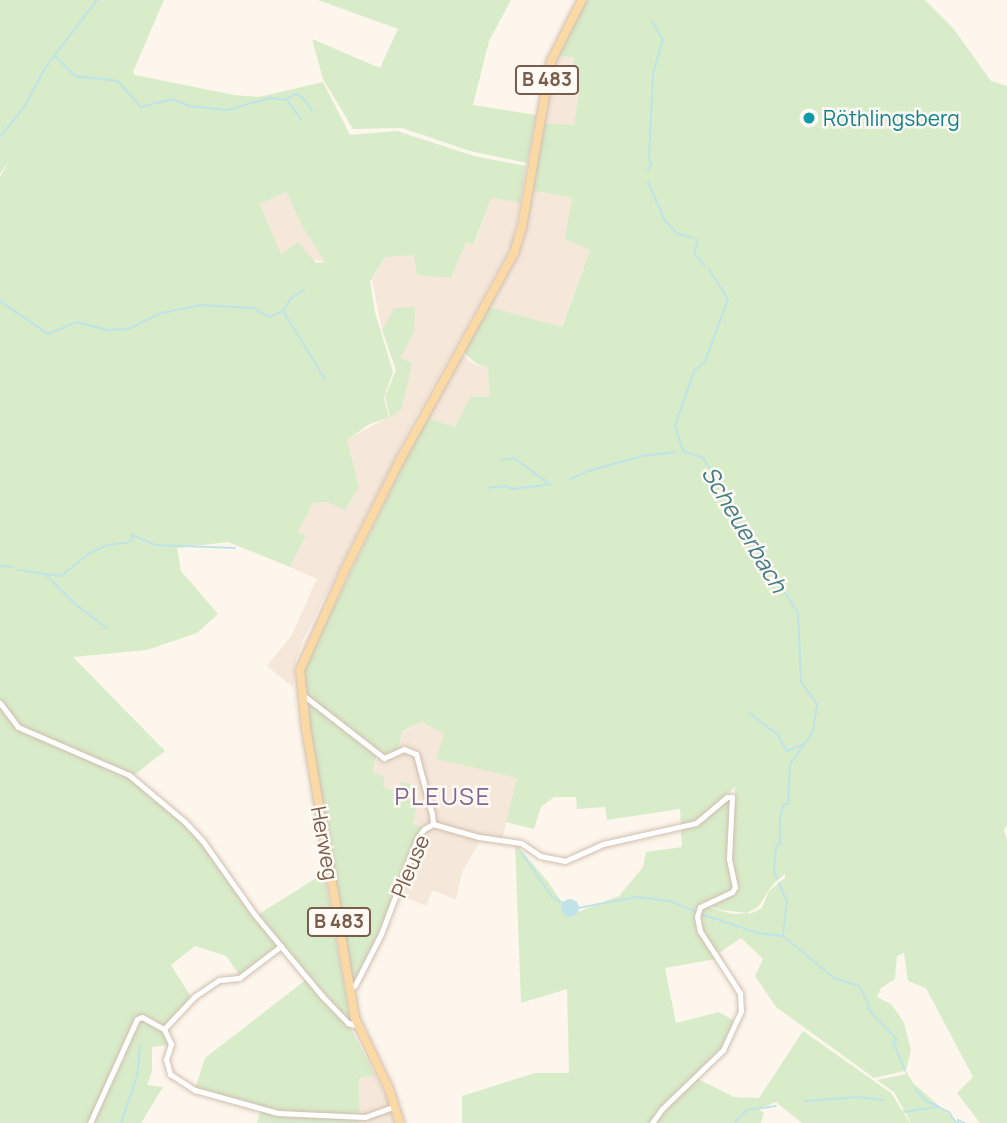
<!DOCTYPE html>
<meta charset="utf-8">
<style>
body{margin:0}
#map{position:relative;width:1007px;height:1123px;overflow:hidden;background:#fdf6ec;font-family:Manrope,sans-serif}
div>[style]{position:absolute}
.residential>*{inset:0;background:#f5e8da}
.green>*{inset:0;background:#d8ecc9}
.water>*{inset:0;background:#bfe3e8}
.round{border-radius:50%}
.stream>*{height:2px;margin:-1px;padding:0 1px;transform-origin:1px;border-radius:1px;background:#bfe3e8}
.roads{filter:drop-shadow(0 0 2px #d1beb0) drop-shadow(0 0 2px #d1beb0)}
.minor>*{height:5px;margin:-2.5px;padding:0 2.5px;transform-origin:2.5px;border-radius:2.5px;background:#fff}
.primary>*{height:8px;margin:-4px;padding:0 4px;transform-origin:4px;border-radius:4px;background:#fbd9a5}
.dots>*{width:19px;height:19px;translate:-50% -50%;box-sizing:border-box;border:4px solid #fffaf3;border-radius:50%}
span{translate:-50% -50%;white-space:nowrap;text-align:center;line-height:1.15;-webkit-text-stroke:5px #fffaf3;paint-order:stroke}
.shield-label span{padding:2px 5px;background:#fffaf3;border:2px solid;border-radius:5px;-webkit-text-stroke-width:0}
.shield-label{font-size:19px;color:#7a5c4d;font-weight:700}
.culture-label{font-size:21px;color:#0d838f}
.left{translate:0 -50%;text-align:left}
.street-label{font-size:21px;color:#7a5c4d}
.water-label{font-size:23px;color:#437c86;font-style:italic}
.quarter-label{font-size:24px;color:#846695;letter-spacing:2px}
</style>
<div id="map">
<div class="residential">
<div style="clip-path:polygon(556px 55px,575px 58px,570px 89px,579px 92px,574px 126px,542px 123px)"></div>
<div style="clip-path:polygon(531px 190px,572px 198px,590px 250px,561px 328px,489px 307px,516px 257px)"></div>
<div style="clip-path:polygon(286px 192px,301px 224px,326px 262px,281px 255px,260px 203px)"></div>
<div style="clip-path:polygon(491px 198px,520px 203px,512px 244px,415px 418px,303px 640px,295px 664px,293px 687px,267px 666px,291px 636px,317px 579px,290px 567px,306px 537px,298px 532px,313px 503px,327px 502px,359px 487px,346px 440px,401px 410px,401px 358px,414px 332px,382px 330px,372px 280px,385px 257px,466px 241px,475px 244px)"></div>
<div style="clip-path:polygon(462px 355px,475px 365px,488px 368px,489px 397px,470px 397px,455px 427px,426px 417px)"></div>
<div style="clip-path:polygon(422px 722px,444px 734px,437px 759px,517px 778px,502px 839px,483px 836px,462px 872px,456px 900px,433px 890px,426px 906px,399px 895px,424px 829px,413px 825px,398px 792px,382px 787px,385px 777px,373px 772px,378px 753px,398px 747px,403px 732px)"></div>
<div style="clip-path:polygon(375px 1075px,387px 1099px,395px 1123px,360px 1123px,359px 1077px)"></div>
</div>
<div class="green">
<div style="clip-path:polygon(evenodd,0 0,164px 0,133px 72px,135px 75px,234px 95px,259px 97px,323px 82px,350px 135px,397px 131px,474px 156px,526px 166px,520px 203px,491px 198px,474px 244px,466px 242px,451px 278px,417px 275px,414px 255px,385px 257px,370px 282px,375px 312px,393px 372px,384px 398px,389px 417px,368px 425px,347px 440px,359px 487px,345px 510px,327px 502px,313px 503px,298px 532px,306px 536px,290px 567px,228px 542px,177px 548px,181px 571px,218px 614px,197px 633px,147px 650px,73px 657px,165px 751px,133px 776px,77px 752px,74px 755px,78px 752px,132px 777px,194px 832px,279px 946px,240px 976px,226px 956px,195px 946px,171px 965px,191px 997px,165px 1031px,169px 1045px,152px 1047px,152px 1071px,147px 1085px,163px 1087px,141px 1123px,91px 1123px,124px 1059px,129px 1039px,89px 1123px,0 1123px,0 177px,10px 159px,0 174px,0 0,286px 192px,301px 224px,325px 262px,316px 263px,298px 242px,281px 254px,260px 204px,286px 192px)"></div>
<div style="clip-path:polygon(318px 0,511px 0,489px 41px,473px 105px,536px 115px,527px 163px,470px 151px,402px 128px,353px 129px,323px 79px,312px 39px,380px 68px,398px 29px)"></div>
<div style="clip-path:polygon(585px 0,925px 0,953px 28px,991px 81px,1007px 86px,1007px 825px,1004px 830px,1007px 840px,1007px 1123px,980px 1123px,957px 1093px,973px 1077px,926px 988px,908px 981px,904px 953px,897px 956px,895px 979px,881px 988px,877px 997px,891px 1004px,904px 1022px,911px 1050px,906px 1071px,914px 1084px,959px 1123px,911px 1123px,894px 1092px,877px 1080px,906px 1074px,904px 1071px,874px 1078px,776px 1007px,755px 976px,763px 959px,741px 938px,719px 953px,711px 946px,702px 932px,701px 907px,706px 906px,732px 914px,752px 913px,762px 908px,769px 891px,785px 878px,785px 874px,773px 884px,758px 907px,747px 913px,722px 910px,707px 905px,700px 907px,695px 915px,699px 932px,716px 959px,665px 968px,676px 1023px,719px 1012px,736px 1022px,722px 1050px,652px 1123px,462px 1123px,462px 1096px,535px 1073px,569px 1073px,567px 989px,521px 1003px,515px 843px,549px 883px,570px 915px,619px 896px,643px 867px,646px 852px,682px 847px,681px 830px,699px 823px,731px 795px,728px 860px,733px 886px,738px 885px,730px 859px,735px 787px,697px 822px,681px 827px,680px 809px,607px 820px,605px 807px,577px 809px,576px 797px,554px 797px,541px 807px,534px 829px,506px 822px,517px 778px,436px 759px,444px 734px,422px 722px,403px 731px,398px 749px,387px 754px,377px 753px,373px 772px,385px 777px,383px 787px,398px 792px,401px 782px,410px 784px,418px 800px,413px 824px,423px 828px,387px 919px,353px 984px,310px 730px,308px 699px,303px 692px,303px 670px,426px 417px,455px 427px,470px 397px,489px 397px,488px 368px,477px 364px,463px 352px,489px 307px,562px 327px,590px 250px,565px 239px,572px 198px,531px 190px,542px 123px,574px 125px,579px 92px,570px 90px,574px 58px,556px 55px)"></div>
<div style="clip-path:polygon(415px 307px,414px 332px,401px 358px,412px 363px,408px 382px,401px 410px,390px 417px,385px 397px,396px 370px,382px 330px,394px 308px)"></div>
<div style="clip-path:polygon(324px 873px,349px 1014px,350px 1022px,256px 916px)"></div>
<div style="clip-path:polygon(307px 979px,351px 1029px,375px 1075px,359px 1078px,360px 1123px,257px 1123px,261px 1110px,195px 1089px,205px 1058px)"></div>
<div style="clip-path:polygon(803px 1031px,891px 1093px,910px 1123px,802px 1123px,776px 1102px,759px 1109px,764px 1113px,761px 1123px,653px 1123px,694px 1077px,734px 1097px,759px 1098px)"></div>
</div>
<div class="water">
<div class="round" style="left:561px;top:899px;width:18px;height:18px"></div>
</div>
<div class="stream">
<div style="left:55px;top:56px;width:28px;rotate:45deg"></div>
<div style="left:75px;top:76px;width:43px;rotate:6.6deg"></div>
<div style="left:118px;top:81px;width:35px;rotate:49deg"></div>
<div style="left:141px;top:107px;width:32px;rotate:-14deg"></div>
<div style="left:172px;top:99px;width:18px;rotate:22deg"></div>
<div style="left:189px;top:106px;width:39px;rotate:6deg"></div>
<div style="left:228px;top:110px;width:44px;rotate:-15.9deg"></div>
<div style="left:270px;top:98px;width:17px;rotate:7deg"></div>
<div style="left:287px;top:100px;width:24px;rotate:54deg"></div>
<div style="left:287px;top:99px;width:9px;rotate:-32deg"></div>
<div style="left:295px;top:94px;width:8px;rotate:23deg"></div>
<div style="left:302px;top:97px;width:17px;rotate:54deg"></div>
<div style="left:0;top:137px;width:40px;rotate:-51deg"></div>
<div style="left:25px;top:106px;width:43px;rotate:-62.2deg"></div>
<div style="left:45px;top:68px;width:86px;rotate:-52.6deg"></div>
<div style="left:648px;top:170px;width:7px;rotate:-63deg"></div>
<div style="left:651px;top:164px;width:7px;rotate:-106deg"></div>
<div style="left:649px;top:157px;width:83px;rotate:-87.2deg"></div>
<div style="left:653px;top:74px;width:35px;rotate:-74deg"></div>
<div style="left:663px;top:40px;width:21px;rotate:-121deg"></div>
<div style="left:648px;top:182px;width:43px;rotate:66.4deg"></div>
<div style="left:665px;top:221px;width:18px;rotate:45deg"></div>
<div style="left:678px;top:234px;width:16px;rotate:15deg"></div>
<div style="left:698px;top:240px;width:14px;rotate:107deg"></div>
<div style="left:694px;top:253px;width:16px;rotate:50deg"></div>
<div style="left:709px;top:269px;width:36px;rotate:58deg"></div>
<div style="left:728px;top:299px;width:67px;rotate:110.1deg"></div>
<div style="left:705px;top:362px;width:14px;rotate:141deg"></div>
<div style="left:694px;top:371px;width:58px;rotate:109.1deg"></div>
<div style="left:675px;top:426px;width:26px;rotate:72deg"></div>
<div style="left:683px;top:451px;width:20px;rotate:18deg"></div>
<div style="left:702px;top:457px;width:37px;rotate:56deg"></div>
<div style="left:723px;top:488px;width:40px;rotate:68deg"></div>
<div style="left:738px;top:525px;width:9px;rotate:41deg"></div>
<div style="left:745px;top:531px;width:98px;rotate:57.1deg"></div>
<div style="left:798px;top:613px;width:69px;rotate:87.5deg"></div>
<div style="left:801px;top:682px;width:27px;rotate:54deg"></div>
<div style="left:817px;top:704px;width:28px;rotate:98deg"></div>
<div style="left:813px;top:732px;width:39px;rotate:126deg"></div>
<div style="left:790px;top:764px;width:40px;rotate:92.9deg"></div>
<div style="left:788px;top:804px;width:4px;rotate:180deg"></div>
<div style="left:784px;top:804px;width:15px;rotate:106deg"></div>
<div style="left:780px;top:818px;width:26px;rotate:90deg"></div>
<div style="left:780px;top:844px;width:4px;rotate:153deg"></div>
<div style="left:776px;top:846px;width:24px;rotate:95deg"></div>
<div style="left:774px;top:870px;width:9px;rotate:72deg"></div>
<div style="left:0;top:301px;width:58px;rotate:34.5deg"></div>
<div style="left:48px;top:334px;width:30px;rotate:-23deg"></div>
<div style="left:76px;top:322px;width:32px;rotate:14deg"></div>
<div style="left:107px;top:330px;width:21px;rotate:-3deg"></div>
<div style="left:128px;top:329px;width:37px;rotate:-26deg"></div>
<div style="left:161px;top:313px;width:41px;rotate:-11.3deg"></div>
<div style="left:201px;top:305px;width:53px;rotate:3.2deg"></div>
<div style="left:254px;top:308px;width:17px;rotate:31deg"></div>
<div style="left:269px;top:317px;width:15px;rotate:-23deg"></div>
<div style="left:283px;top:311px;width:80px;rotate:58.3deg"></div>
<div style="left:283px;top:311px;width:15px;rotate:-58deg"></div>
<div style="left:291px;top:298px;width:15px;rotate:-32deg"></div>
<div style="left:502px;top:460px;width:12px;rotate:-9deg"></div>
<div style="left:514px;top:458px;width:42px;rotate:36.3deg"></div>
<div style="left:570px;top:479px;width:20px;rotate:-24deg"></div>
<div style="left:588px;top:471px;width:56px;rotate:-15.5deg"></div>
<div style="left:642px;top:456px;width:33px;rotate:-7deg"></div>
<div style="left:487px;top:488px;width:19px;rotate:-6deg"></div>
<div style="left:506px;top:486px;width:7px;rotate:27deg"></div>
<div style="left:512px;top:489px;width:39px;rotate:-7deg"></div>
<div style="left:0;top:566px;width:13px;rotate:4deg"></div>
<div style="left:18px;top:570px;width:43px;rotate:7.9deg"></div>
<div style="left:61px;top:576px;width:35px;rotate:-39deg"></div>
<div style="left:88px;top:554px;width:21px;rotate:-25deg"></div>
<div style="left:107px;top:545px;width:20px;rotate:-6deg"></div>
<div style="left:127px;top:543px;width:6px;rotate:-31deg"></div>
<div style="left:132px;top:540px;width:5px;rotate:-90deg"></div>
<div style="left:132px;top:535px;width:26px;rotate:23deg"></div>
<div style="left:156px;top:545px;width:79px;rotate:2.2deg"></div>
<div style="left:45px;top:574px;width:42px;rotate:45deg"></div>
<div style="left:75px;top:604px;width:40px;rotate:37deg"></div>
<div style="left:749px;top:713px;width:36px;rotate:37deg"></div>
<div style="left:778px;top:735px;width:18px;rotate:61deg"></div>
<div style="left:787px;top:751px;width:16px;rotate:-22deg"></div>
<div style="left:522px;top:853px;width:53px;rotate:55.7deg"></div>
<div style="left:552px;top:897px;width:13px;rotate:29deg"></div>
<div style="left:779px;top:883px;width:21px;rotate:67deg"></div>
<div style="left:787px;top:902px;width:34px;rotate:97deg"></div>
<div style="left:783px;top:936px;width:66px;rotate:39.5deg"></div>
<div style="left:834px;top:978px;width:26px;rotate:18deg"></div>
<div style="left:859px;top:986px;width:21px;rotate:61deg"></div>
<div style="left:869px;top:1004px;width:5px;rotate:101deg"></div>
<div style="left:868px;top:1009px;width:42px;rotate:46.9deg"></div>
<div style="left:897px;top:1040px;width:4px;rotate:153deg"></div>
<div style="left:893px;top:1042px;width:30px;rotate:67deg"></div>
<div style="left:578px;top:908px;width:60px;rotate:-10.6deg"></div>
<div style="left:637px;top:897px;width:33px;rotate:7deg"></div>
<div style="left:670px;top:901px;width:28px;rotate:23deg"></div>
<div style="left:701px;top:914px;width:60px;rotate:18.4deg"></div>
<div style="left:758px;top:933px;width:25px;rotate:7deg"></div>
<div style="left:916px;top:1090px;width:15px;rotate:48deg"></div>
<div style="left:926px;top:1101px;width:25px;rotate:26deg"></div>
<div style="left:949px;top:1112px;width:13px;rotate:58deg"></div>
<div style="left:805px;top:1101px;width:53px;rotate:-4.3deg"></div>
<div style="left:858px;top:1097px;width:26px;rotate:7deg"></div>
<div style="left:904px;top:1112px;width:33px;rotate:-9deg"></div>
<div style="left:121px;top:1123px;width:50px;rotate:-71.2deg"></div>
<div style="left:137px;top:1076px;width:30px;rotate:-84deg"></div>
<div style="left:734px;top:1123px;width:18px;rotate:-45deg"></div>
<div style="left:747px;top:1110px;width:29px;rotate:-8deg"></div>
<div style="left:958px;top:1123px;width:3px;rotate:-90deg"></div>
<div style="left:958px;top:1120px;width:7px;rotate:27deg"></div>
</div>
<div class="roads">
<div class="minor">
<div style="left:303px;top:695px;width:103px;rotate:37.9deg"></div>
<div style="left:384px;top:758px;width:22px;rotate:-24deg"></div>
<div style="left:404px;top:749px;width:13px;rotate:23deg"></div>
<div style="left:416px;top:754px;width:62px;rotate:75.1deg"></div>
<div style="left:432px;top:814px;width:10px;rotate:84deg"></div>
<div style="left:433px;top:824px;width:10px;rotate:151deg"></div>
<div style="left:424px;top:829px;width:10px;rotate:127deg"></div>
<div style="left:418px;top:837px;width:104px;rotate:110.9deg"></div>
<div style="left:381px;top:934px;width:57px;rotate:117deg"></div>
<div style="left:355px;top:985px;width:6px;rotate:141deg"></div>
<div style="left:0;top:703px;width:30px;rotate:53deg"></div>
<div style="left:18px;top:727px;width:121px;rotate:23.4deg"></div>
<div style="left:129px;top:775px;width:73px;rotate:40deg"></div>
<div style="left:185px;top:822px;width:25px;rotate:47deg"></div>
<div style="left:202px;top:840px;width:92px;rotate:54.8deg"></div>
<div style="left:255px;top:915px;width:105px;rotate:50.4deg"></div>
<div style="left:322px;top:996px;width:37px;rotate:46deg"></div>
<div style="left:348px;top:1023px;width:10px;rotate:17deg"></div>
<div style="left:433px;top:824px;width:48px;rotate:15.8deg"></div>
<div style="left:479px;top:837px;width:42px;rotate:8.1deg"></div>
<div style="left:521px;top:843px;width:23px;rotate:34deg"></div>
<div style="left:540px;top:856px;width:25px;rotate:11deg"></div>
<div style="left:565px;top:861px;width:42px;rotate:-24.1deg"></div>
<div style="left:603px;top:844px;width:95px;rotate:-12.7deg"></div>
<div style="left:696px;top:823px;width:40px;rotate:-40deg"></div>
<div style="left:727px;top:797px;width:5px"></div>
<div style="left:732px;top:797px;width:62px;rotate:92.8deg"></div>
<div style="left:729px;top:859px;width:29px;rotate:78deg"></div>
<div style="left:735px;top:887px;width:6px;rotate:121deg"></div>
<div style="left:732px;top:892px;width:35px;rotate:155deg"></div>
<div style="left:700px;top:907px;width:10px;rotate:107deg"></div>
<div style="left:697px;top:917px;width:14px;rotate:78deg"></div>
<div style="left:700px;top:931px;width:74px;rotate:57.2deg"></div>
<div style="left:740px;top:993px;width:18px;rotate:87deg"></div>
<div style="left:741px;top:1011px;width:43px;rotate:114.8deg"></div>
<div style="left:723px;top:1050px;width:85px;rotate:136deg"></div>
<div style="left:662px;top:1109px;width:17px;rotate:126deg"></div>
<div style="left:281px;top:946px;width:53px;rotate:142.7deg"></div>
<div style="left:239px;top:978px;width:20px;rotate:174deg"></div>
<div style="left:219px;top:980px;width:29px;rotate:146deg"></div>
<div style="left:195px;top:996px;width:45px;rotate:133.2deg"></div>
<div style="left:164px;top:1029px;width:17px;rotate:65deg"></div>
<div style="left:171px;top:1044px;width:16px;rotate:108deg"></div>
<div style="left:166px;top:1059px;width:16px;rotate:75deg"></div>
<div style="left:170px;top:1074px;width:30px;rotate:33deg"></div>
<div style="left:195px;top:1090px;width:86px;rotate:15.5deg"></div>
<div style="left:278px;top:1113px;width:87px;rotate:2.6deg"></div>
<div style="left:365px;top:1117px;width:32px;rotate:-20deg"></div>
<div style="left:90px;top:1123px;width:114px;rotate:-65.7deg"></div>
<div style="left:137px;top:1019px;width:5px;rotate:-22deg"></div>
<div style="left:142px;top:1017px;width:25px;rotate:29deg"></div>
</div>
<div class="primary">
<div style="left:400px;top:1123px;width:38px;rotate:-108deg"></div>
<div style="left:388px;top:1087px;width:76px;rotate:-115.6deg"></div>
<div style="left:355px;top:1018px;width:293px;rotate:-99.6deg"></div>
<div style="left:306px;top:729px;width:59px;rotate:-95.8deg"></div>
<div style="left:300px;top:670px;width:107px;rotate:-65.8deg"></div>
<div style="left:344px;top:572px;width:123px;rotate:-63.4deg"></div>
<div style="left:399px;top:462px;width:239px;rotate:-61.2deg"></div>
<div style="left:514px;top:253px;width:27px;rotate:-73deg"></div>
<div style="left:522px;top:227px;width:169px;rotate:-80.1deg"></div>
<div style="left:551px;top:61px;width:68px;rotate:-63.1deg"></div>
</div>
</div>
<div class="dots">
<div style="left:809px;top:118px;background:#0f9aa8"></div>
</div>
<div class="shield-label">
<span style="left:547px;top:80px">B 483</span>
<span style="left:339px;top:922px">B 483</span>
</div>
<div class="culture-label">
<span class="left" style="left:823px;top:118px">Röthlingsberg</span>
</div>
<div class="street-label">
<span style="left:325px;top:843px;rotate:80deg">Herweg</span>
<span style="left:410px;top:866px;rotate:-67deg">Pleuse</span>
</div>
<div class="water-label">
<span style="left:745px;top:529px;rotate:59deg">Scheuerbach</span>
</div>
<div class="quarter-label">
<span style="left:443px;top:796px">PLEUSE</span>
</div>
</div>
